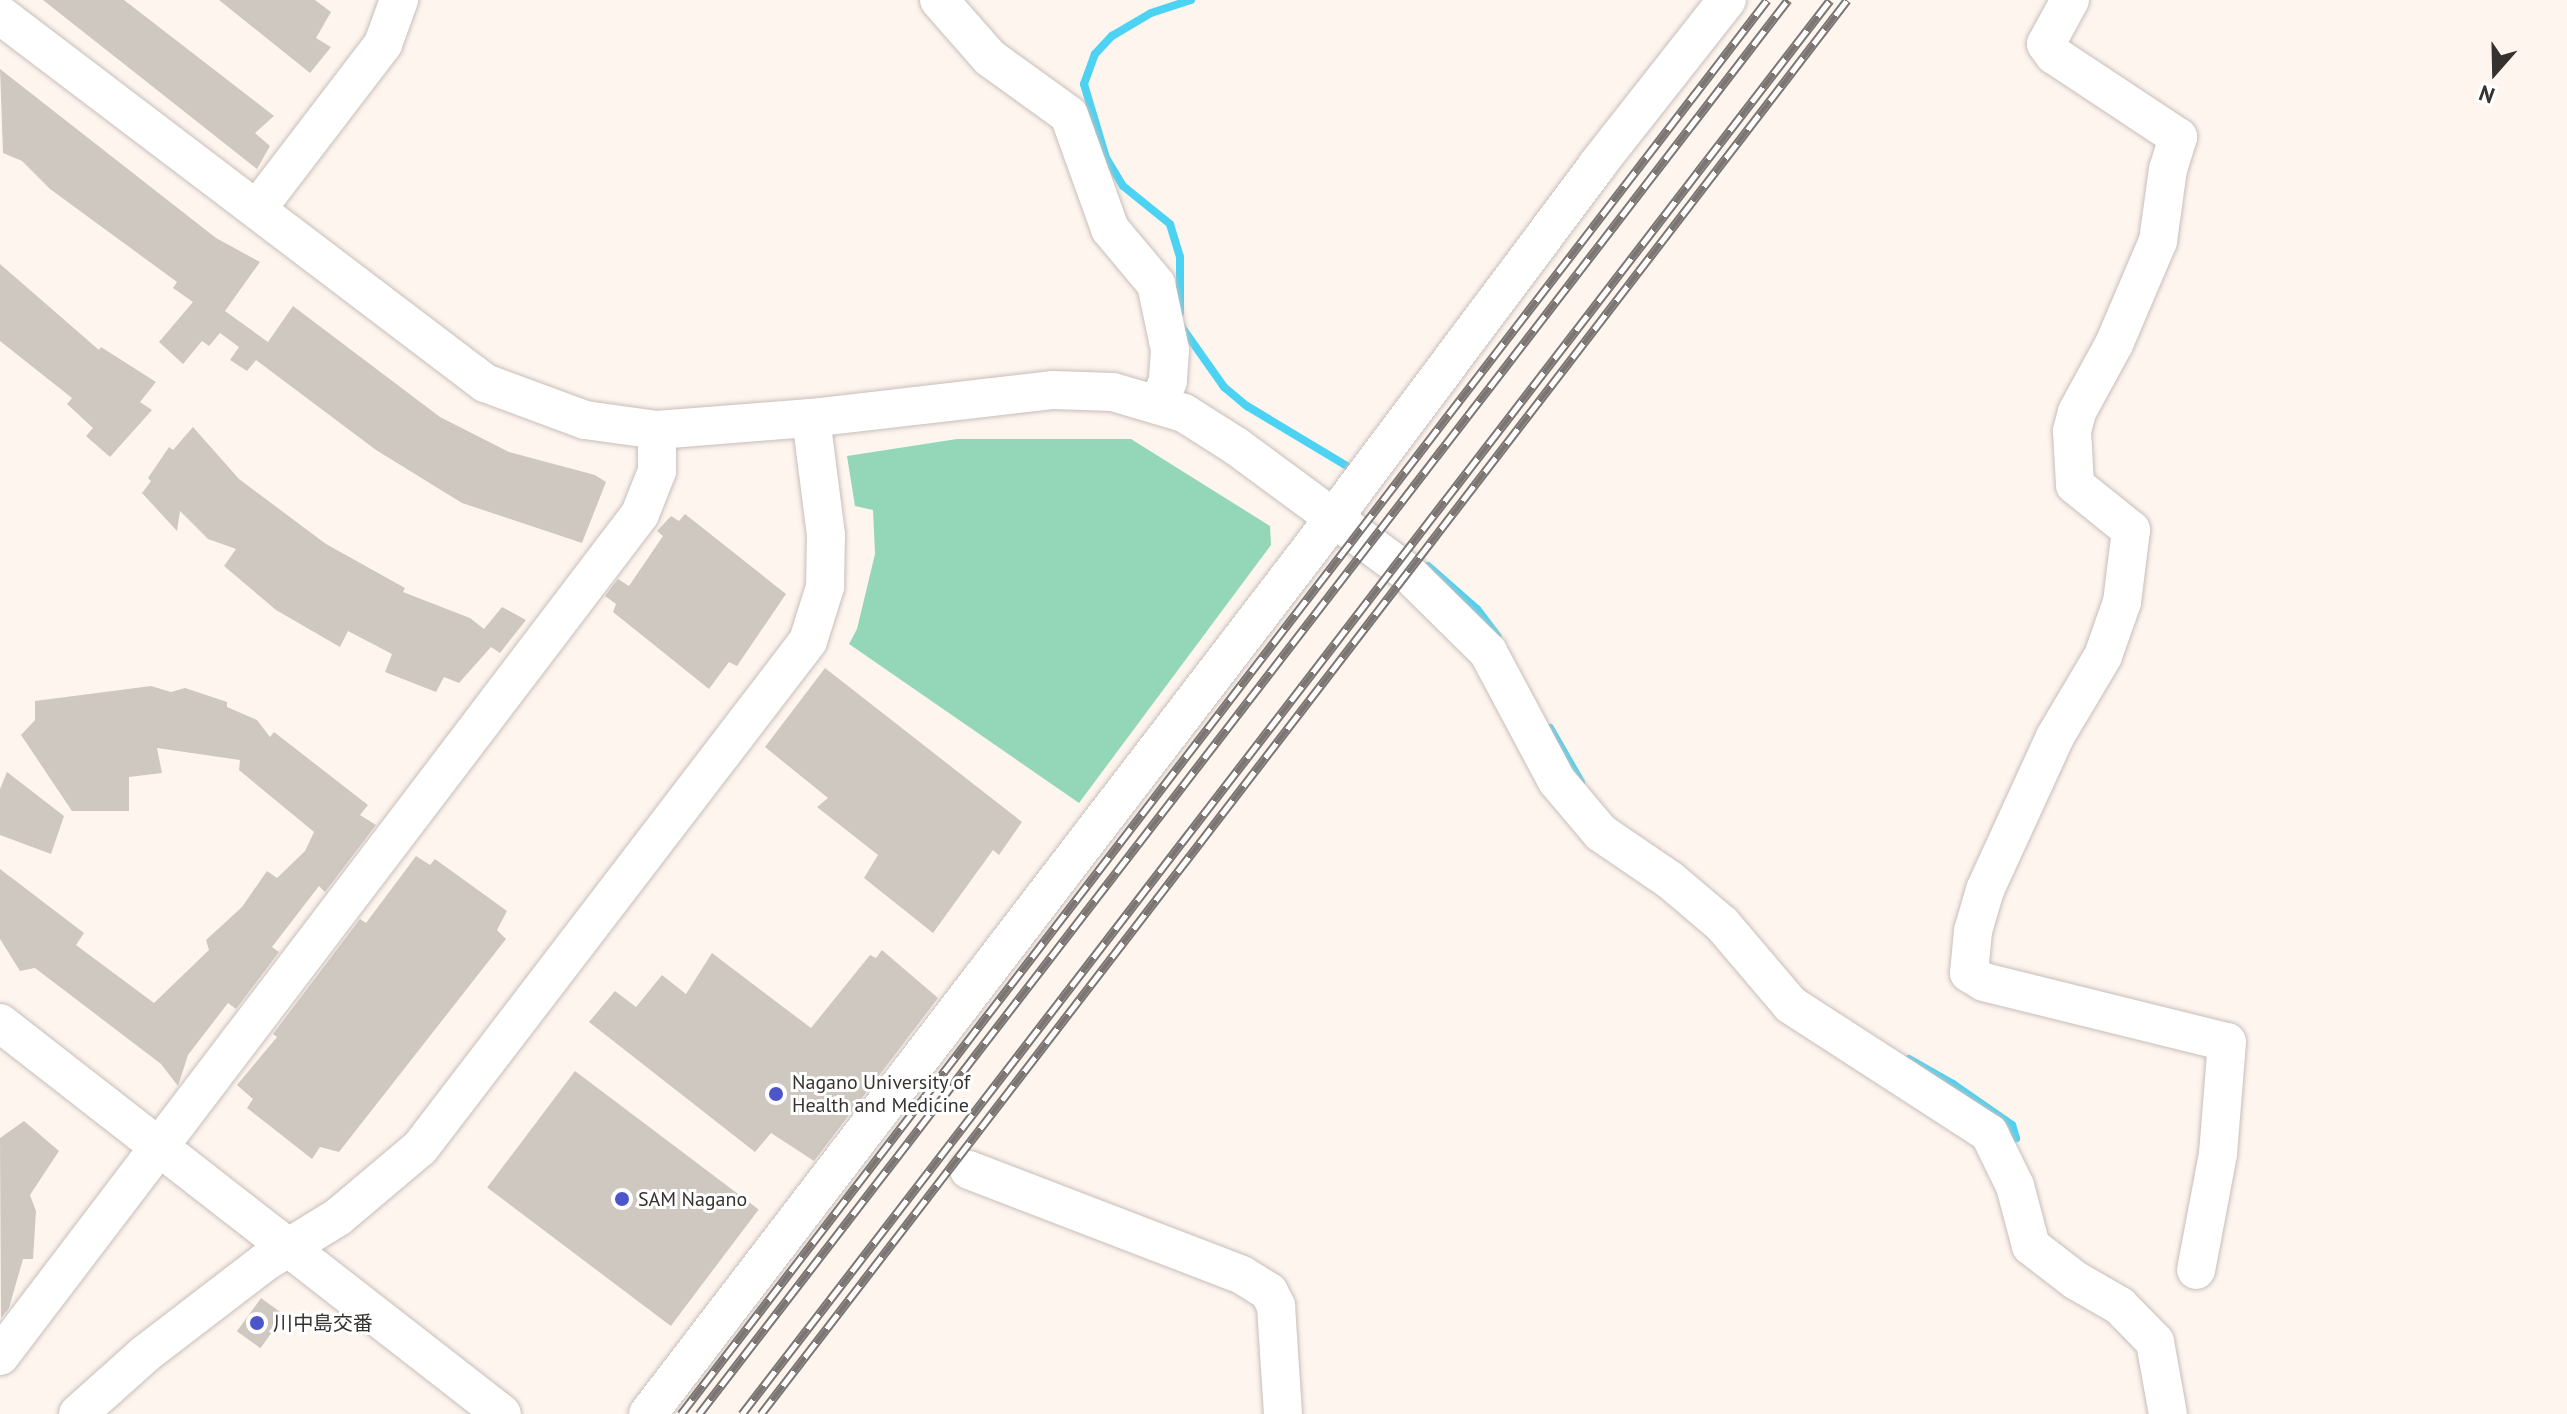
<!DOCTYPE html>
<meta charset="utf-8">
<style>
body{margin:0}
#map{position:relative;width:2567px;height:1414px;overflow:hidden;background:#fef5ef;font-family:"PT Sans","Noto Sans JP",sans-serif}
div>[style]{position:absolute}
.green>*{inset:0;background:#94d7b8}
.stream>*{height:8px;margin:-4px;padding:0 4px;transform-origin:4px;border-radius:4px;background:#4cd2f3}
.building>*{inset:0;background:#cfc8c1;transform-origin:0 0}
.roads{filter:drop-shadow(0 0 2px #c7beb9) drop-shadow(0 0 2px #c7beb9)}
.minor>*{height:38px;margin:-19px;padding:0 19px;transform-origin:19px;border-radius:19px;background:#fff}
.rail>*{height:9px;margin-top:-4.5px;transform-origin:0;background:repeating-linear-gradient(90deg,#fff 0 18px,#7b7673 0 36px);box-sizing:border-box;border-block:2px solid #7b7673}
.dots>*{width:22px;height:22px;translate:-50% -50%;box-sizing:border-box;border:4px solid #fff;border-radius:50%}
span{translate:-50% -50%;white-space:nowrap;text-align:center;line-height:1.15;-webkit-text-stroke:6px #fff;paint-order:stroke}
.poi-label{font-size:20px;color:#353230}
.left{translate:0 -50%;text-align:left}
.north{position:absolute;left:2455px;top:32px;width:80px;height:80px;-webkit-text-stroke:6px #fff;paint-order:stroke;rotate:200deg;font-size:22px;font-weight:700;line-height:32px;text-align:center;color:#353230}
.north::after{content:'';display:block;margin:auto;width:28px;height:36px;background:#353230;clip-path:polygon(50% 0,100% 100%,50% 72%,0 100%)}
</style>
<div id="map">
<div class="green">
<div style="clip-path:polygon(957px 439px,1131px 439px,1270px 526px,1271px 545px,1079px 803px,849px 644px,857px 629px,875px 554px,873px 510px,855px 506px,847px 456px)"></div>
</div>
<div class="stream">
<div style="left:1180px;top:313px;width:56px;rotate:-90deg"></div>
<div style="left:1180px;top:257px;width:34px;rotate:-107deg"></div>
<div style="left:1170px;top:224px;width:60px;rotate:-141deg"></div>
<div style="left:1123px;top:186px;width:33px;rotate:-121deg"></div>
<div style="left:1106px;top:158px;width:77px;rotate:-106.6deg"></div>
<div style="left:1084px;top:84px;width:32px;rotate:-70deg"></div>
<div style="left:1095px;top:54px;width:25px;rotate:-47deg"></div>
<div style="left:1112px;top:36px;width:45px;rotate:-30.5deg"></div>
<div style="left:1151px;top:13px;width:42px;rotate:-18deg"></div>
<div style="left:1181px;top:326px;width:75px;rotate:54.8deg"></div>
<div style="left:1224px;top:387px;width:30px;rotate:40deg"></div>
<div style="left:1247px;top:406px;width:126px;rotate:31deg"></div>
<div style="left:1428px;top:566px;width:65px;rotate:41.3deg"></div>
<div style="left:1477px;top:609px;width:34px;rotate:53deg"></div>
<div style="left:1550px;top:728px;width:62px;rotate:60.1deg"></div>
<div style="left:1909px;top:1059px;width:51px;rotate:29.6deg"></div>
<div style="left:1953px;top:1084px;width:72px;rotate:34.8deg"></div>
<div style="left:2012px;top:1125px;width:14px;rotate:73deg"></div>
</div>
<div class="building">
<div style="clip-path:polygon(43px 0,124px 0,274px 116px,255px 133px,270px 146px,257px 169px)"></div>
<div style="clip-path:polygon(219px 0,315px 0,331px 12px,316px 38px,331px 47px,310px 73px)"></div>
<div style="clip-path:polygon(0 69px,216px 238px,260px 262px,225px 311px,268px 342px,293px 306px,440px 417px,509px 452px,595px 475px,606px 482px,582px 543px,462px 503px,376px 450px,256px 360px,247px 371px,230px 360px,239px 347px,220px 333px,209px 346px,202px 341px,183px 364px,159px 342px,193px 302px,173px 288px,177px 282px,50px 189px,22px 161px,3px 153px)"></div>
<div style="clip-path:polygon(0 264px,99px 350px,101px 347px,156px 382px,140px 402px,152px 410px,110px 457px,86px 436px,93px 428px,67px 404px,72px 398px,0 341px)"></div>
<div style="clip-path:polygon(193px 427px,239px 479px,326px 544px,405px 588px,403px 592px,470px 618px,484px 629px,502px 607px,526px 620px,500px 653px,491px 647px,459px 683px,444px 677px,436px 692px,385px 672px,392px 654px,348px 631px,340px 647px,276px 610px,224px 566px,236px 549px,208px 539px,180px 511px,177px 531px,142px 493px,151px 481px,148px 478px,169px 447px,173px 450px)"></div>
<div style="clip-path:polygon(685px 514px,786px 594px,737px 666px,729px 662px,709px 689px,613px 612px,616px 604px,605px 596px,618px 579px,629px 586px,663px 536px,657px 531px,671px 516px,679px 521px)"></div>
<div style="clip-path:polygon(825px 668px,1022px 822px,999px 855px,993px 850px,933px 933px,864px 878px,878px 855px,817px 807px,828px 798px,765px 747px)"></div>
<div style="clip-path:polygon(151px 686px,171px 692px,185px 688px,227px 702px,227px 707px,257px 720px,270px 737px,274px 732px,368px 805px,360px 815px,376px 825px,325px 892px,319px 886px,272px 947px,279px 952px,236px 1009px,228px 1003px,188px 1055px,178px 1086px,161px 1064px,35px 968px,20px 971px,0 939px,0 869px,84px 933px,76px 945px,154px 1003px,209px 950px,206px 940px,242px 907px,267px 871px,277px 878px,305px 851px,314px 832px,239px 770px,240px 760px,157px 748px,162px 773px,129px 777px,129px 811px,72px 811px,21px 735px,35px 720px,35px 701px)"></div>
<div style="clip-path:polygon(7px 772px,64px 816px,51px 854px,0 835px,0 789px)"></div>
<div style="clip-path:polygon(416px 856px,430px 865px,435px 859px,507px 911px,497px 930px,506px 939px,339px 1152px,320px 1147px,312px 1159px,247px 1108px,253px 1099px,237px 1085px,277px 1037px,273px 1034px,360px 919px,366px 923px)"></div>
<div style="clip-path:polygon(882px 950px,938px 998px,814px 1161px,771px 1133px,755px 1152px,589px 1022px,615px 991px,636px 1007px,662px 975px,686px 994px,712px 953px,811px 1028px,870px 955px,876px 958px)"></div>
<div style="left:575px;top:1071px;width:230px;height:146px;rotate:37deg"></div>
<div style="clip-path:polygon(24px 1121px,59px 1151px,30px 1195px,36px 1211px,33px 1259px,23px 1259px,9px 1308px,1px 1318px,0 1138px)"></div>
<div style="left:261px;top:1298px;width:29px;height:41px;rotate:36deg"></div>
</div>
<div class="roads">
<div class="minor">
<div style="left:939px;top:0;width:77px;rotate:48.7deg"></div>
<div style="left:990px;top:58px;width:97px;rotate:35.8deg"></div>
<div style="left:1069px;top:115px;width:121px;rotate:70.2deg"></div>
<div style="left:1110px;top:229px;width:72px;rotate:50.1deg"></div>
<div style="left:1156px;top:284px;width:67px;rotate:78deg"></div>
<div style="left:1170px;top:350px;width:31px;rotate:94deg"></div>
<div style="left:1168px;top:381px;width:26px;rotate:113deg"></div>
<div style="left:2070px;top:0;width:50px;rotate:118.6deg"></div>
<div style="left:2046px;top:44px;width:14px;rotate:54deg"></div>
<div style="left:2054px;top:55px;width:149px;rotate:33.5deg"></div>
<div style="left:2178px;top:137px;width:34px;rotate:107deg"></div>
<div style="left:2168px;top:169px;width:73px;rotate:97.9deg"></div>
<div style="left:2158px;top:241px;width:112px;rotate:113.1deg"></div>
<div style="left:2114px;top:344px;width:77px;rotate:118.6deg"></div>
<div style="left:2077px;top:412px;width:20px;rotate:105deg"></div>
<div style="left:2072px;top:431px;width:54px;rotate:86.8deg"></div>
<div style="left:2075px;top:485px;width:72px;rotate:38.8deg"></div>
<div style="left:2131px;top:530px;width:73px;rotate:97.1deg"></div>
<div style="left:2122px;top:602px;width:57px;rotate:109.4deg"></div>
<div style="left:2103px;top:656px;width:94px;rotate:120.7deg"></div>
<div style="left:2055px;top:737px;width:168px;rotate:114.6deg"></div>
<div style="left:1985px;top:890px;width:43px;rotate:106.3deg"></div>
<div style="left:1973px;top:931px;width:42px;rotate:95.4deg"></div>
<div style="left:1969px;top:973px;width:17px;rotate:31deg"></div>
<div style="left:1984px;top:982px;width:250px;rotate:13.9deg"></div>
<div style="left:2227px;top:1042px;width:112px;rotate:94.6deg"></div>
<div style="left:2218px;top:1154px;width:118px;rotate:100.7deg"></div>
<div style="left:0;top:15px;width:609px;rotate:37.19deg"></div>
<div style="left:485px;top:383px;width:107px;rotate:20.3deg"></div>
<div style="left:585px;top:420px;width:73px;rotate:7.9deg"></div>
<div style="left:657px;top:430px;width:154px;rotate:-4.5deg"></div>
<div style="left:811px;top:418px;width:244px;rotate:-6.6deg"></div>
<div style="left:1053px;top:390px;width:60px;rotate:1.9deg"></div>
<div style="left:1113px;top:392px;width:74px;rotate:16.5deg"></div>
<div style="left:1184px;top:413px;width:62px;rotate:32.4deg"></div>
<div style="left:1236px;top:446px;width:212px;rotate:36.4deg"></div>
<div style="left:1407px;top:572px;width:114px;rotate:44.6deg"></div>
<div style="left:1488px;top:652px;width:146px;rotate:61.9deg"></div>
<div style="left:1557px;top:781px;width:68px;rotate:49.8deg"></div>
<div style="left:1601px;top:833px;width:83px;rotate:34.3deg"></div>
<div style="left:1670px;top:880px;width:68px;rotate:40.2deg"></div>
<div style="left:1722px;top:924px;width:106px;rotate:49.6deg"></div>
<div style="left:1791px;top:1005px;width:236px;rotate:32.9deg"></div>
<div style="left:1989px;top:1133px;width:59px;rotate:63.9deg"></div>
<div style="left:2015px;top:1186px;width:62px;rotate:75.1deg"></div>
<div style="left:2031px;top:1246px;width:56px;rotate:37.7deg"></div>
<div style="left:2075px;top:1280px;width:52px;rotate:30deg"></div>
<div style="left:2120px;top:1306px;width:50px;rotate:45.8deg"></div>
<div style="left:2155px;top:1342px;width:73px;rotate:79.8deg"></div>
<div style="left:257px;top:209px;width:208px;rotate:-52.6deg"></div>
<div style="left:383px;top:44px;width:47px;rotate:-70deg"></div>
<div style="left:0;top:1023px;width:636px;rotate:37.91deg"></div>
<div style="left:969px;top:1170px;width:292px;rotate:21deg"></div>
<div style="left:1242px;top:1275px;width:32px;rotate:32deg"></div>
<div style="left:1269px;top:1292px;width:16px;rotate:63deg"></div>
<div style="left:1276px;top:1306px;width:108px;rotate:86.3deg"></div>
<div style="left:0;top:1356px;width:1058px;rotate:-52.76deg"></div>
<div style="left:640px;top:514px;width:46px;rotate:-68.4deg"></div>
<div style="left:657px;top:471px;width:41px;rotate:-90deg"></div>
<div style="left:78px;top:1414px;width:90px;rotate:-41.8deg"></div>
<div style="left:145px;top:1354px;width:151px;rotate:-37.5deg"></div>
<div style="left:265px;top:1262px;width:86px;rotate:-31.7deg"></div>
<div style="left:338px;top:1217px;width:107px;rotate:-40.1deg"></div>
<div style="left:420px;top:1148px;width:638px;rotate:-52.57deg"></div>
<div style="left:808px;top:641px;width:57px;rotate:-72.5deg"></div>
<div style="left:825px;top:587px;width:52px;rotate:-88.9deg"></div>
<div style="left:826px;top:535px;width:118px;rotate:-97.3deg"></div>
<div style="left:648px;top:1414px;width:1091px;rotate:-52.56deg"></div>
<div style="left:1311px;top:548px;width:478px;rotate:-53.2deg"></div>
<div style="left:1597px;top:165px;width:210px;rotate:-51.8deg"></div>
</div>
</div>
<div class="rail">
<div style="left:681px;top:1414px;width:1783px;rotate:-52.47deg"></div>
<div style="left:699px;top:1414px;width:1785px;rotate:-52.4deg"></div>
<div style="left:742px;top:1414px;width:1784px;rotate:-52.42deg"></div>
<div style="left:761px;top:1414px;width:1783px;rotate:-52.47deg"></div>
</div>
<div class="dots">
<div style="left:776px;top:1094px;background:#4d55ca"></div>
<div style="left:622px;top:1199px;background:#4d55ca"></div>
<div style="left:257px;top:1323px;background:#4d55ca"></div>
</div>
<div class="poi-label">
<span class="left" style="left:792px;top:1094px">Nagano University of<br>Health and Medicine</span>
<span class="left" style="left:638px;top:1199px">SAM Nagano</span>
<span class="left" style="left:273px;top:1323px">川中島交番</span>
</div>
<div class="north">N</div>
</div>
